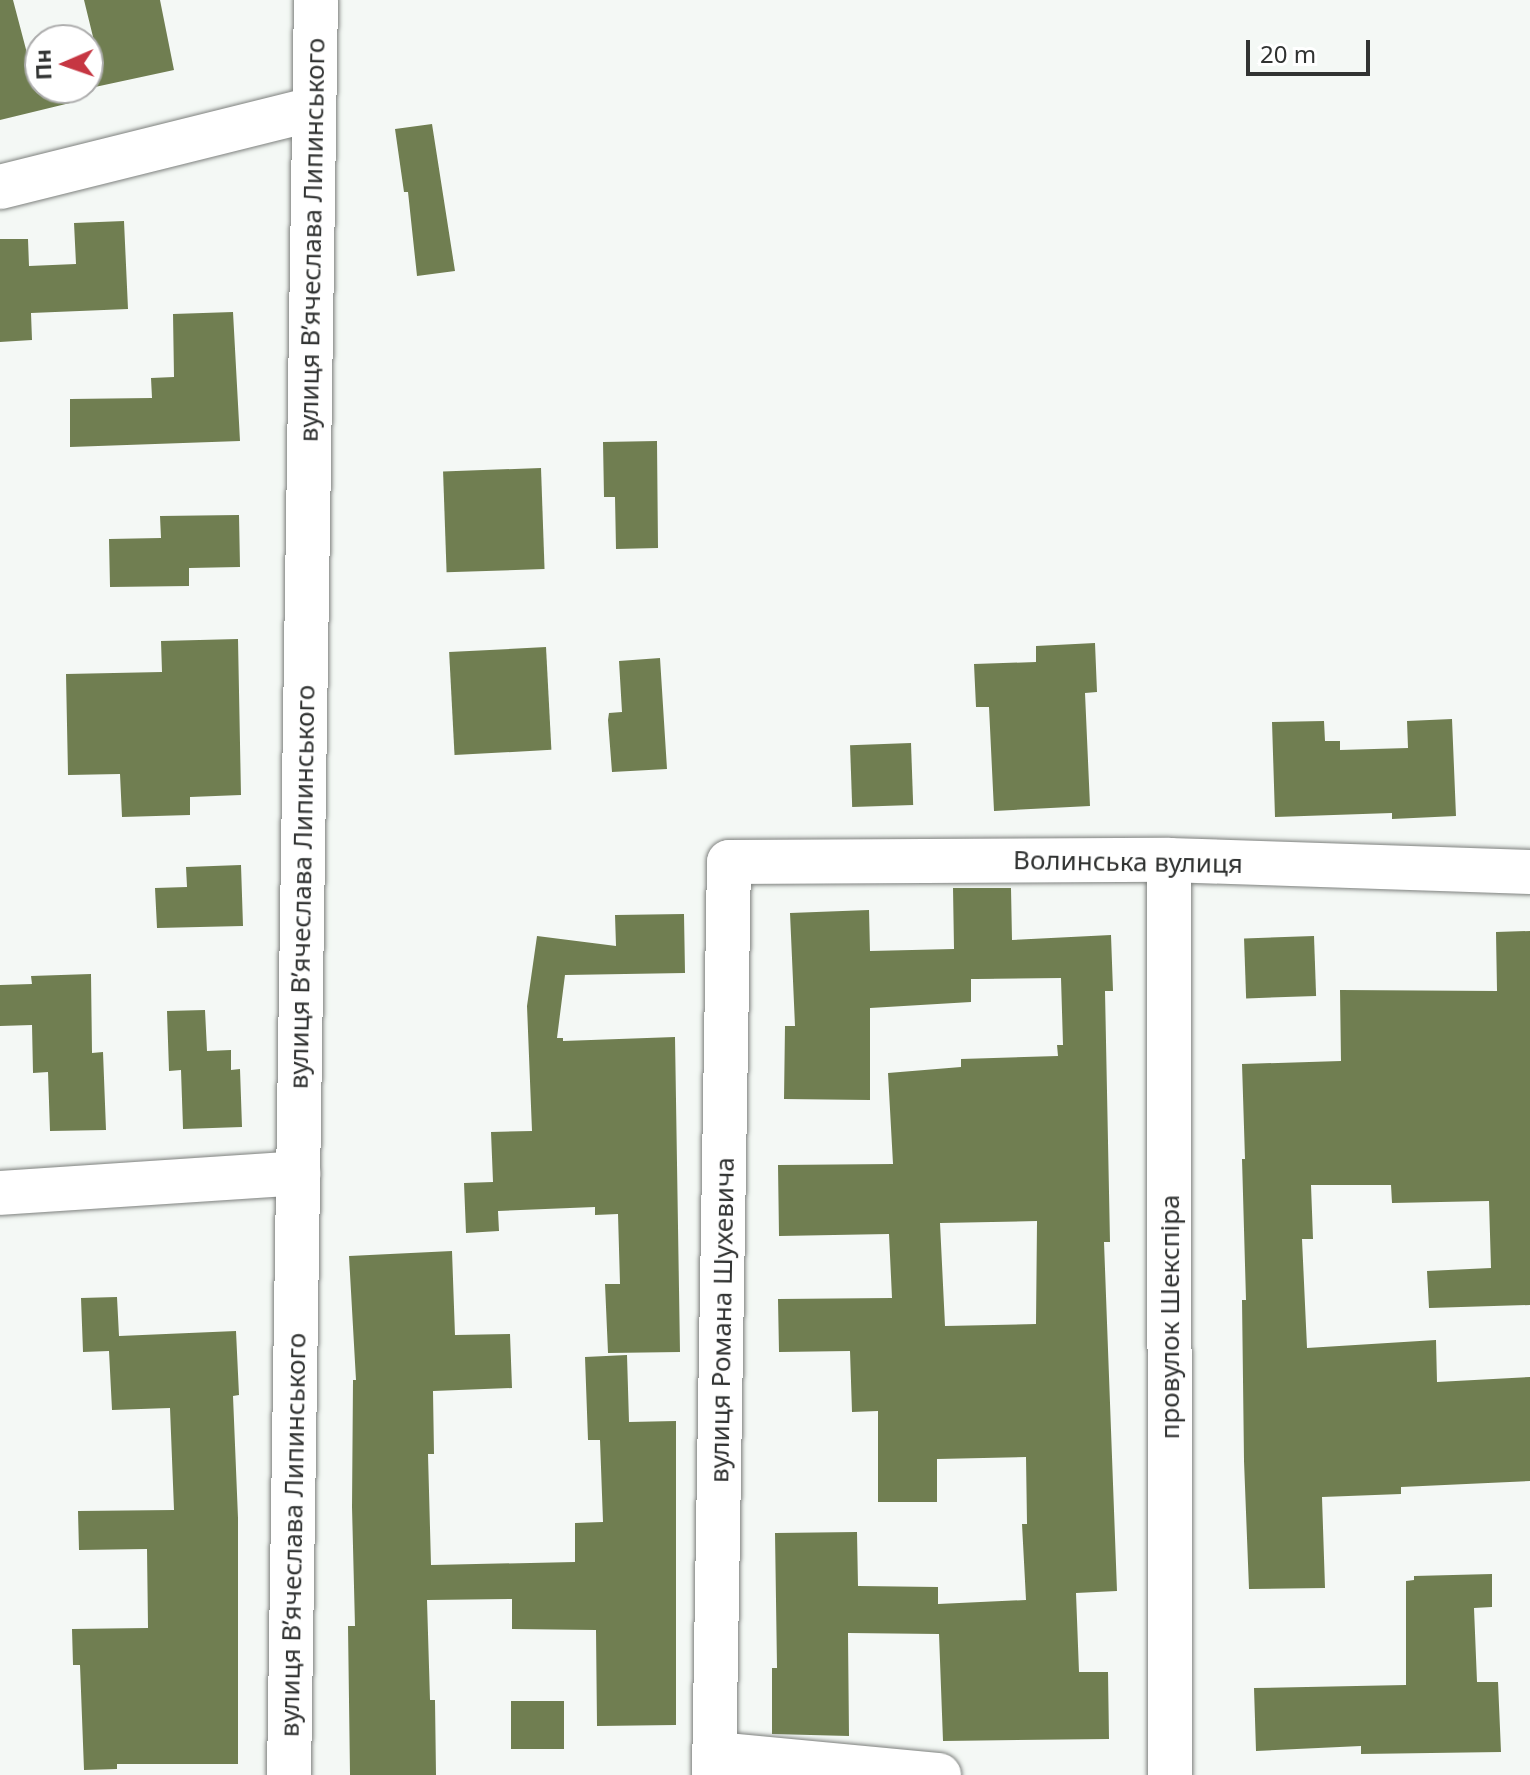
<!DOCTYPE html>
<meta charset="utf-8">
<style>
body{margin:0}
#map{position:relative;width:1530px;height:1775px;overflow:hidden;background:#f4f8f5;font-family:"Noto Sans",sans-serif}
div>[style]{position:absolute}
.building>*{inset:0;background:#707e51;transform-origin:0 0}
.roads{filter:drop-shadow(0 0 2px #7e817e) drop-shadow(0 0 2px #7e817e)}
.street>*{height:44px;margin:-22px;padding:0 22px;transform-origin:22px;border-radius:22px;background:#fff}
span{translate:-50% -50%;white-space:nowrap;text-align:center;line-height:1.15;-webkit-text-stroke:8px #fff;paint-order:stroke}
.street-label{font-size:26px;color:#313332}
.north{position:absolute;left:24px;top:24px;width:80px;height:80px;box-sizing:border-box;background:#fff;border:2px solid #adadad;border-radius:50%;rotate:268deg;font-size:22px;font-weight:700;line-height:32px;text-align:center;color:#313332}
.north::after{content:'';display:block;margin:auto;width:28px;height:36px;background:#c63642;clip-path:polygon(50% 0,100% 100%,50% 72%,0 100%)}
.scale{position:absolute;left:1246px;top:40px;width:124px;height:36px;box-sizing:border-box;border:4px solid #313332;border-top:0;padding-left:10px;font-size:24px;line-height:28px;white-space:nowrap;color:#313332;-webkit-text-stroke:6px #fff;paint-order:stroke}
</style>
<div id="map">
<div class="building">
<div style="clip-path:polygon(0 0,13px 0,28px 57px,40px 54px,40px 88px,88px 88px,88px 42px,94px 41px,84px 0,160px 0,174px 70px,67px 93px,70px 103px,0 120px)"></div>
<div style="clip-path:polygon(432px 124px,455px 271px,417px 276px,408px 192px,404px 192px,395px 129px)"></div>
<div style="clip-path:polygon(124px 221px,128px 309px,31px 313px,32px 340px,0 342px,0 239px,28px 239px,29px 266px,76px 264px,74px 223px)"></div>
<div style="clip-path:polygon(233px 312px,240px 441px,70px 447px,70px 399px,152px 398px,151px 378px,174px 377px,173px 314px)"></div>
<div style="clip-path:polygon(657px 441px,658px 548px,616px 549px,615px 497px,604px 497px,603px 442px)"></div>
<div style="left:541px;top:468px;width:101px;height:98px;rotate:88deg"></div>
<div style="clip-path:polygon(239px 515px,240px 567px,189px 568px,189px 586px,110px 587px,109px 539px,161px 538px,160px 516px)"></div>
<div style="clip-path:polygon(238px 639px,241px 795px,190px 797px,190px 815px,122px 817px,120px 774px,68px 775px,66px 674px,162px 672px,161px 641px)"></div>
<div style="clip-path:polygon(1095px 643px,1097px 692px,1085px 693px,1090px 806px,994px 811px,989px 707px,976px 707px,974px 664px,1036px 662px,1036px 646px)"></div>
<div style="left:546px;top:647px;width:103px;height:97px;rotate:87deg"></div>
<div style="clip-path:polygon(660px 658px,667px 769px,612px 772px,608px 720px,609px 713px,622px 712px,619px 661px)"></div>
<div style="clip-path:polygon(1452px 719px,1456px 816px,1392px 819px,1392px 813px,1275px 817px,1272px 722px,1324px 721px,1325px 741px,1340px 741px,1340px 750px,1408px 748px,1407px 721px)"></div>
<div style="left:911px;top:743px;width:62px;height:61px;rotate:88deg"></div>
<div style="clip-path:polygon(241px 865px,243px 926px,157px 928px,155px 888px,187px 887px,186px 867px)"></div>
<div style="clip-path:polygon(evenodd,953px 888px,1011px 888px,1012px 940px,1111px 935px,1113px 991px,1105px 991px,1110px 1242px,1104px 1242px,1117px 1591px,1076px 1593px,1079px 1672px,1108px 1672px,1109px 1739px,943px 1741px,939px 1634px,848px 1633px,849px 1736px,772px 1734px,772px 1668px,777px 1668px,775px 1533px,857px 1532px,858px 1586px,938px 1587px,938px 1604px,1026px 1600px,1022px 1524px,1027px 1524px,1026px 1457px,937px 1459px,937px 1502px,878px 1502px,878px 1411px,852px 1412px,850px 1351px,779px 1352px,778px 1299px,892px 1298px,889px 1234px,779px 1236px,778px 1165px,893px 1164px,888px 1073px,961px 1067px,961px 1059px,1058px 1056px,1057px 1045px,1063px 1045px,1061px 978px,971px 979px,971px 1002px,870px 1008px,870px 1100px,784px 1099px,785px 1026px,795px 1026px,790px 913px,869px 910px,870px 951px,954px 949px,953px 888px,1037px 1221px,1036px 1324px,945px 1326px,940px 1223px,1037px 1221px)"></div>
<div style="clip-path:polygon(684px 914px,685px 973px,565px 975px,557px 1038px,563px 1038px,563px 1041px,675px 1037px,680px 1352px,608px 1353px,605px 1284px,620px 1284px,618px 1214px,595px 1215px,595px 1207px,498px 1211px,499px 1231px,466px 1233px,464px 1183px,493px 1182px,491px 1132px,532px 1131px,527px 1006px,537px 936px,616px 946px,615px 915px)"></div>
<div style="clip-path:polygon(1530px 931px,1530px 1305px,1429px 1308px,1427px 1271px,1491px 1268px,1489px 1201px,1392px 1203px,1391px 1185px,1311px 1185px,1313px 1239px,1302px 1239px,1307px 1348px,1436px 1340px,1437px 1382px,1530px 1377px,1530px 1481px,1401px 1487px,1401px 1494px,1322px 1497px,1325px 1588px,1249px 1589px,1244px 1461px,1242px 1300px,1246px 1300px,1242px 1159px,1245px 1159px,1242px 1064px,1341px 1061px,1340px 990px,1497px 991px,1496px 932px)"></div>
<div style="left:1314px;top:936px;width:60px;height:70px;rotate:88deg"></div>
<div style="clip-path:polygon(91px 974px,92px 1053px,103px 1052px,106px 1130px,50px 1131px,48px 1072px,33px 1073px,32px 1025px,0 1026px,0 985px,32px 984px,31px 976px)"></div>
<div style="clip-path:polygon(205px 1010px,207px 1051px,231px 1050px,231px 1070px,240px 1069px,242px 1127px,183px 1129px,181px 1070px,169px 1071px,167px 1011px)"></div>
<div style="clip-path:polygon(452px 1251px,455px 1335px,510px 1334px,512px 1388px,433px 1391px,434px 1454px,428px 1454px,431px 1565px,575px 1562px,575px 1523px,603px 1522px,600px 1440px,588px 1440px,585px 1357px,627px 1355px,629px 1422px,676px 1421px,676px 1725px,597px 1726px,596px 1630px,512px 1629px,512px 1599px,427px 1600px,430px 1700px,435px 1700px,436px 1775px,350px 1775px,348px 1626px,355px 1626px,352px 1507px,353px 1380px,356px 1380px,349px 1256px)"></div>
<div style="clip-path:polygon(117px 1297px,119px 1336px,236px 1331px,239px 1395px,233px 1396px,238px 1518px,238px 1764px,117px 1764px,117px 1769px,84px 1770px,80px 1665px,73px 1665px,72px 1629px,148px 1628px,147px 1549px,79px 1550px,78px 1511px,174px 1510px,170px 1408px,112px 1410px,109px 1351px,83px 1352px,81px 1298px)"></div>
<div style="clip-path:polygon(1492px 1574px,1492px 1607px,1474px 1608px,1477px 1682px,1498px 1682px,1501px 1752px,1361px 1754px,1361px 1746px,1256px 1751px,1254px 1688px,1406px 1685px,1406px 1581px,1414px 1580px,1414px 1576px)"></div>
<div style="left:511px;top:1701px;width:53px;height:48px"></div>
</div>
<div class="roads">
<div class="street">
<div style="left:0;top:187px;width:322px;rotate:-14deg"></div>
<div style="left:1169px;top:860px;width:915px;rotate:89.94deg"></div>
<div style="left:0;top:1193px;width:299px;rotate:-3.8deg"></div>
<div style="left:716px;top:1754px;width:224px;rotate:5.4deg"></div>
<div style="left:289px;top:1775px;width:1775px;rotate:-89.13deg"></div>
<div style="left:714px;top:1775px;width:913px;rotate:-89.06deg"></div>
<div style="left:729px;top:862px;width:440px;rotate:-0.3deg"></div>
<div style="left:1169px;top:860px;width:361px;rotate:1.9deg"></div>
</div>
</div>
<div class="street-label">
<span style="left:312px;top:240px;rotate:-89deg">вулиця Вʼячеслава Липинського</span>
<span style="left:1128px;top:862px;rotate:1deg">Волинська вулиця</span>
<span style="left:302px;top:887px;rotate:-89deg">вулиця Вʼячеслава Липинського</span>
<span style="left:1170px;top:1317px;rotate:-90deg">провулок Шекспіра</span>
<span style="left:722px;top:1320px;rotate:-89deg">вулиця Романа Шухевича</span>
<span style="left:293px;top:1535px;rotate:-89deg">вулиця Вʼячеслава Липинського</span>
</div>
<div class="north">Пн</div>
<div class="scale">20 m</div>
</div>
